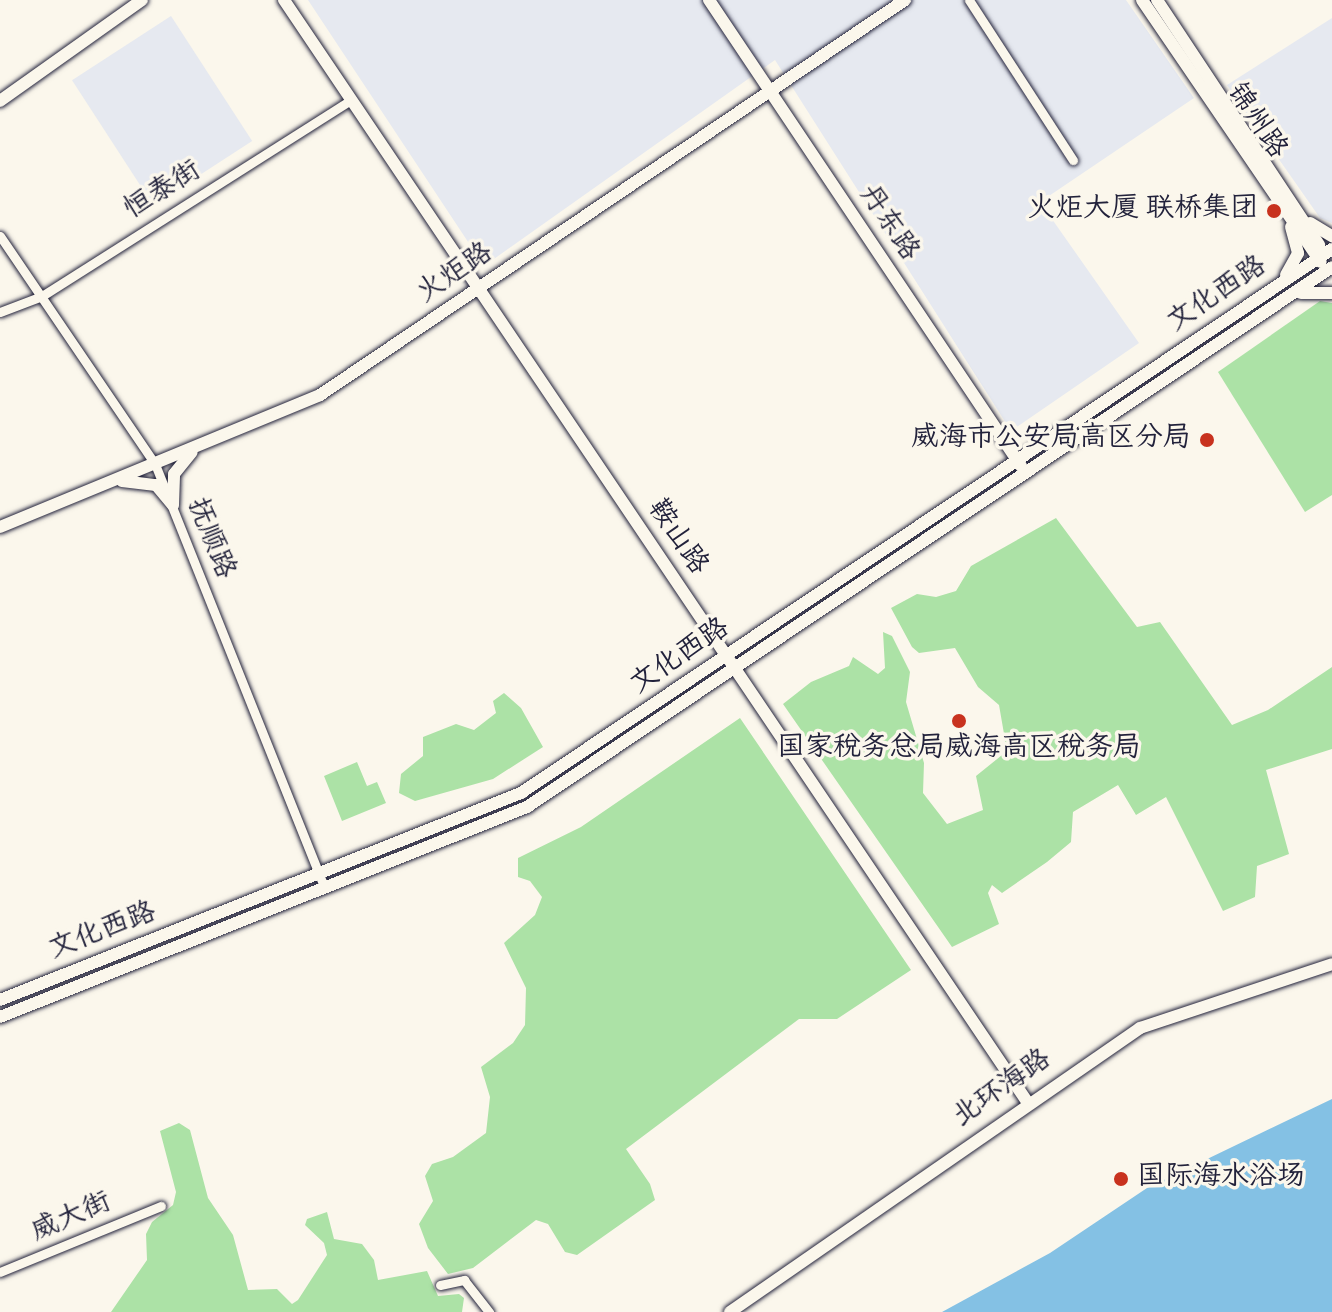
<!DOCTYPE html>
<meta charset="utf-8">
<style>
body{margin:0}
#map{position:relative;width:1332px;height:1312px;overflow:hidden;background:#fbf7ec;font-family:"Gochi Hand","LXGW WenKai TC",sans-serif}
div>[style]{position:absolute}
.built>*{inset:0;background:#e6e9f0;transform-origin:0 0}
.green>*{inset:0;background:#ace2a6}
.water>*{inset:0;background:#84c1e4}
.roads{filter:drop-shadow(0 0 2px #22223b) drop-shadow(0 0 2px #22223b)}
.minor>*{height:9px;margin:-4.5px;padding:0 4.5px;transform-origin:4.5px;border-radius:4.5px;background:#fbf7ec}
.major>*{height:12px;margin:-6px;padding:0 6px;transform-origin:6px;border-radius:6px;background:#fbf7ec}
.dots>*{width:22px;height:22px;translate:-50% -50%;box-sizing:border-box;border:4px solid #fbf7ec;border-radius:50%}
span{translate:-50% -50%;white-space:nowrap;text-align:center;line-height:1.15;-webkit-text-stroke:7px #fbf7ec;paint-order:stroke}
.street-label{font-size:28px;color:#22223b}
.poi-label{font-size:28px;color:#22223b}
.right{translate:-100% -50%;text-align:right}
.left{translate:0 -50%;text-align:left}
</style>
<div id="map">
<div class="built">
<div style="clip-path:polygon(308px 0,1126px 0,1194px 98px,1040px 202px,1139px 343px,1011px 431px,775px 60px,484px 266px)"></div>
<div style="left:171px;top:16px;width:149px;height:118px;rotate:57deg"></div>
<div style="clip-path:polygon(1332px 18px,1332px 223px,1320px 218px,1227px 85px)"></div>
</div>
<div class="green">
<div style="clip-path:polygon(1320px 301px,1332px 303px,1332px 495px,1305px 512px,1218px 372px)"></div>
<div style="clip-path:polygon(1056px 518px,1137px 627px,1160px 622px,1232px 725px,1268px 710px,1332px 667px,1332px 749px,1266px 770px,1289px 854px,1257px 866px,1255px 897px,1223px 911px,1166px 797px,1136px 815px,1118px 785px,1073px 812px,1071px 842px,1047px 862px,1002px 893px,992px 885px,988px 893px,999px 924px,952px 947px,783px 704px,811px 682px,849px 666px,853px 657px,878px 674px,885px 668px,883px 632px,892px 636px,910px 672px,906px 702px,924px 763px,923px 793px,947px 824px,983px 810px,976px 776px,1007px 751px,999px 705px,978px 687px,955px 648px,919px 653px,912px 647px,891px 608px,917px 594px,936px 597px,956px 591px,971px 566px)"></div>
<div style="clip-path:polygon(504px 693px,521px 708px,543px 747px,493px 779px,415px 801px,399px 793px,401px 774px,423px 756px,423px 737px,456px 724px,474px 730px,496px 713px,493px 701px)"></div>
<div style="clip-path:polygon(740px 718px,911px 970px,837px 1019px,799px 1019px,626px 1149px,650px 1184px,655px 1200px,577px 1255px,565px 1252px,548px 1224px,536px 1220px,473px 1268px,448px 1274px,428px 1248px,419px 1224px,433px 1201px,425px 1176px,432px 1164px,453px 1157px,486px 1133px,490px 1097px,481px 1067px,513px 1043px,525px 1025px,526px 988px,504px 943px,535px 915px,542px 897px,530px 881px,518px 877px,518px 858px,581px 827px)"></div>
<div style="clip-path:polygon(357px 762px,367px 786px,377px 782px,386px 803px,342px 821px,324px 776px)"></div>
<div style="clip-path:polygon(179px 1123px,190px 1130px,208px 1198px,233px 1235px,248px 1290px,277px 1289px,292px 1304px,298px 1300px,327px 1255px,324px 1243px,305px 1225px,307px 1219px,327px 1212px,334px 1239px,362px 1244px,374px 1260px,378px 1280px,427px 1271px,438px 1296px,459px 1294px,464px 1298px,462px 1312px,111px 1312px,147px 1260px,146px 1234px,152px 1222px,173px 1205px,176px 1192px,160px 1131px)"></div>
</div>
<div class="water">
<div style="clip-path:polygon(1332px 1099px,1332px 1312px,942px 1312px,1050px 1253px,1147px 1188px)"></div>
</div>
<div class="roads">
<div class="minor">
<div style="left:969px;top:0;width:191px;rotate:57deg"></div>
<div style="left:0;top:236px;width:276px;rotate:55.8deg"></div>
<div style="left:155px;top:464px;width:455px;rotate:68.2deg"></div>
<div style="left:0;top:312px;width:45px;rotate:-20.9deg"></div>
<div style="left:42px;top:296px;width:364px;rotate:-32.4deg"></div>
<div style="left:0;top:1272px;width:174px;rotate:-22.3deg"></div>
<div style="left:440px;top:1285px;width:25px;rotate:-12deg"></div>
<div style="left:464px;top:1280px;width:41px;rotate:52deg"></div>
</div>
<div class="major">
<div style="left:284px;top:0;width:1330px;rotate:56deg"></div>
<div style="left:709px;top:0;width:561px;rotate:56.2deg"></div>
<div style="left:1142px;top:0;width:317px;rotate:55.7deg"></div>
<div style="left:1157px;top:0;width:294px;rotate:56.5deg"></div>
<div style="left:0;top:101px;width:174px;rotate:-35.4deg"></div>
<div style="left:1310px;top:223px;width:26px;rotate:31deg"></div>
<div style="left:1286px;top:275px;width:25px;rotate:-61deg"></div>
<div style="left:1298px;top:253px;width:27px;rotate:-105deg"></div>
<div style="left:1301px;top:293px;width:31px"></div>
<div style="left:122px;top:481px;width:34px;rotate:7deg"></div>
<div style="left:156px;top:485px;width:26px;rotate:50deg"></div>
<div style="left:173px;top:505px;width:31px;rotate:-88deg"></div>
<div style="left:174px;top:474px;width:28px;rotate:-51deg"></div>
<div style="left:0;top:527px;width:346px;rotate:-22.4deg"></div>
<div style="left:320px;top:395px;width:706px;rotate:-34.03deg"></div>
<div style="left:0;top:1000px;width:561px;rotate:-21.67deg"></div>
<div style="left:521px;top:793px;width:977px;rotate:-33.85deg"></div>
<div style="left:0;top:1017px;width:567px;rotate:-21.73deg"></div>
<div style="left:527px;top:807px;width:969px;rotate:-33.85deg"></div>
<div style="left:730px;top:1312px;width:499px;rotate:-34.7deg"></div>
<div style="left:1140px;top:1028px;width:202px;rotate:-18.4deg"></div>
</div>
</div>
<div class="dots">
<div style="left:1274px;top:211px;background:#c8321e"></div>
<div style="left:1207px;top:440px;background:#c8321e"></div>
<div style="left:959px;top:721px;background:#c8321e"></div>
<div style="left:1121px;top:1179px;background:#c8321e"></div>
</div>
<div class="street-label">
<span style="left:1255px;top:122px;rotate:56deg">锦州路</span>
<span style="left:164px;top:192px;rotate:-32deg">恒泰街</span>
<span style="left:887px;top:224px;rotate:56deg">丹东路</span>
<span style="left:456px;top:275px;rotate:-34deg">火炬路</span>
<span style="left:1218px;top:296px;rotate:-34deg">文化西路</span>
<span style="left:676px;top:538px;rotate:56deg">鞍山路</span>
<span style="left:209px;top:539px;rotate:68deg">抚顺路</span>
<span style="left:681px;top:658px;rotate:-34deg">文化西路</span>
<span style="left:103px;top:933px;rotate:-21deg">文化西路</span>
<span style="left:1003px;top:1090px;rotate:-35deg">北环海路</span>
<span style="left:72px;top:1219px;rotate:-23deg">威大街</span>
</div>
<div class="poi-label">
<span class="right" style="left:1258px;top:211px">火炬大厦 联桥集团</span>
<span class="right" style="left:1191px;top:440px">威海市公安局高区分局</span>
<span style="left:959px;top:750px">国家税务总局威海高区税务局</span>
<span class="left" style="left:1137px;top:1179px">国际海水浴场</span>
</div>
</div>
